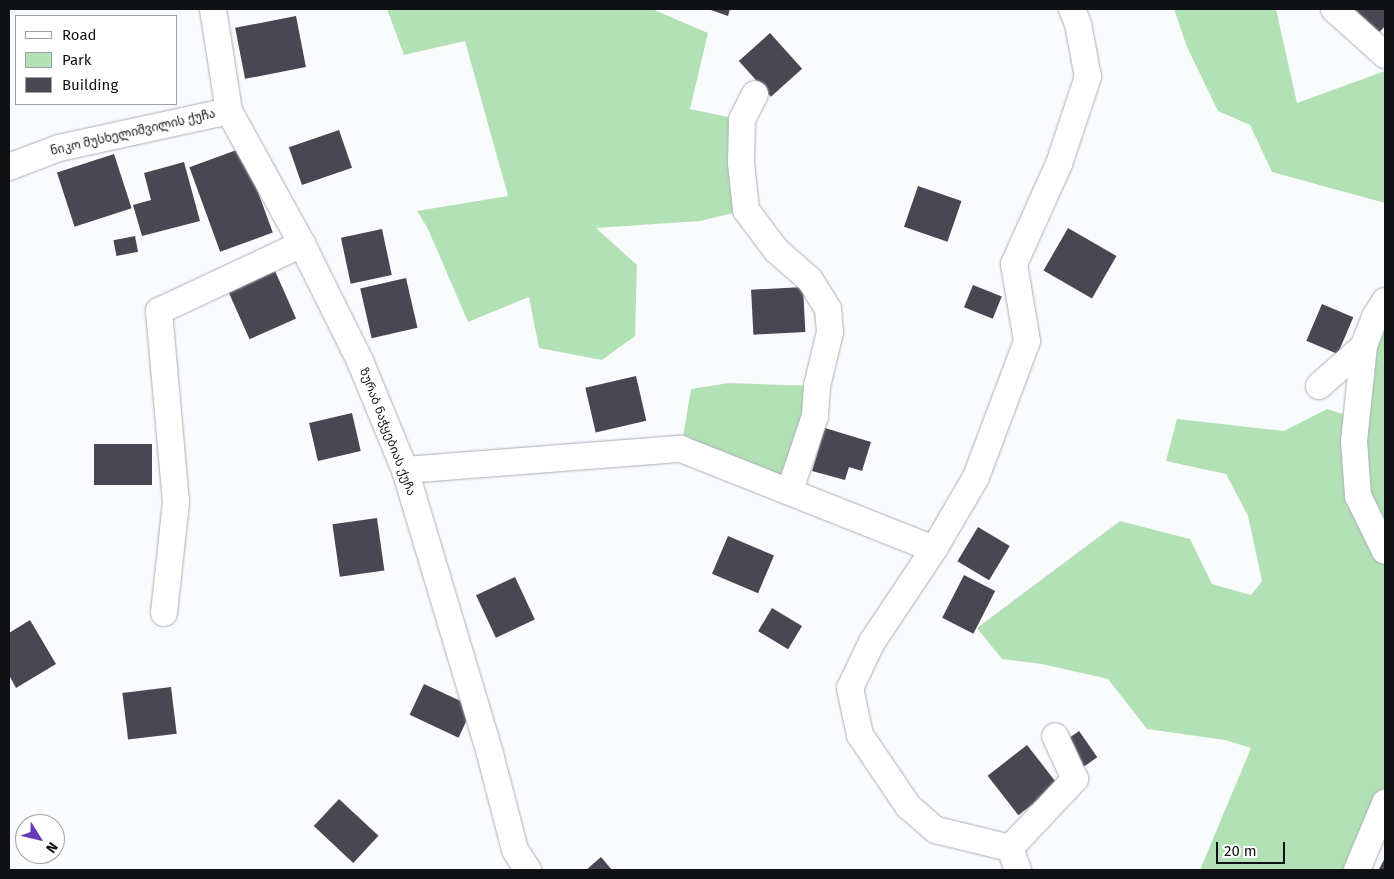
<!DOCTYPE html>
<meta charset="utf-8">
<style>
body{margin:0}
#map{position:relative;width:1394px;height:879px;overflow:hidden;background:#fafbfd;font-family:"Fira Sans","Noto Sans Georgian",sans-serif}
div>[style]{position:absolute}
.green>*{inset:0;background:#b3e1b6}
.building>*{inset:0;background:#494852;transform-origin:0 0}
.roads{filter:drop-shadow(0 0 1px #a9aeb8) drop-shadow(0 0 1px #a9aeb8)}
.minor>*{height:26px;margin:-13px;padding:0 13px;transform-origin:13px;border-radius:13px;background:#fff}
span{translate:-50% -50%;white-space:nowrap;text-align:center;line-height:1.15;-webkit-text-stroke:5px #fff;paint-order:stroke}
.street-label{font-size:12px;color:#0f1115}
.frame{position:absolute;inset:0;border:10px solid #0f1115;pointer-events:none}
.legend{position:absolute;left:15px;top:15px;width:162px;height:90px;box-sizing:border-box;background:#fff;border:1px solid #9fa0a1;margin:0;padding:6px 9px;list-style:none;font-size:15px;color:#0f1115}
.legend li{display:flex;align-items:center;gap:10px;height:25px}
.legend b{width:25px;border:1px solid #9fa0a1}
.north{position:absolute;left:15px;top:814px;width:50px;height:50px;box-sizing:border-box;background:#fff;border:1px solid #9fa0a1;border-radius:50%;rotate:126deg;font-size:14px;font-weight:700;line-height:20px;text-align:center;color:#0f1115}
.north::after{content:'';display:block;margin:auto;width:18px;height:22px;background:#683cb4;clip-path:polygon(50% 0,100% 100%,50% 72%,0 100%)}
.scale{position:absolute;left:1216px;top:842px;width:69px;height:22px;box-sizing:border-box;border:2px solid #0f1115;border-top:0;padding-left:6px;font-size:15px;line-height:18px;white-space:nowrap;color:#0f1115;-webkit-text-stroke:4px #fff;paint-order:stroke}
</style>
<div id="map">
<div class="green">
<div style="clip-path:polygon(387px 9px,652px 9px,708px 33px,690px 109px,742px 120px,746px 210px,700px 221px,596px 228px,637px 265px,635px 336px,602px 360px,539px 348px,529px 297px,468px 322px,428px 229px,417px 211px,508px 196px,465px 41px,404px 55px)"></div>
<div style="clip-path:polygon(1174px 9px,1276px 9px,1297px 103px,1385px 71px,1385px 203px,1272px 172px,1250px 125px,1218px 111px,1187px 47px)"></div>
<div style="clip-path:polygon(1385px 315px,1385px 796px,1363px 870px,1200px 870px,1251px 748px,1225px 740px,1147px 729px,1108px 679px,1042px 664px,1002px 659px,977px 628px,1120px 521px,1190px 539px,1212px 584px,1251px 595px,1262px 581px,1248px 516px,1226px 474px,1166px 461px,1177px 419px,1284px 431px,1327px 409px,1355px 418px)"></div>
<div style="clip-path:polygon(729px 383px,817px 386px,790px 490px,681px 449px,691px 389px)"></div>
</div>
<div class="building">
<div style="clip-path:polygon(708px 9px,730px 9px,728px 16px)"></div>
<div style="clip-path:polygon(1353px 9px,1385px 9px,1385px 26px,1375px 37px,1350px 12px)"></div>
<div style="left:296px;top:16px;width:52px;height:62px;rotate:79deg"></div>
<div style="left:770px;top:33px;width:48px;height:42px;rotate:48deg"></div>
<div style="left:339px;top:130px;width:40px;height:53px;rotate:71deg"></div>
<div style="left:242px;top:148px;width:90px;height:56px;rotate:70deg"></div>
<div style="left:114px;top:154px;width:57px;height:60px;rotate:72deg"></div>
<div style="clip-path:polygon(184px 162px,200px 221px,142px 236px,133px 205px,151px 200px,144px 173px)"></div>
<div style="left:918px;top:186px;width:46px;height:43px;rotate:19deg"></div>
<div style="left:1068px;top:228px;width:56px;height:49px;rotate:30deg"></div>
<div style="left:382px;top:229px;width:47px;height:42px;rotate:78deg"></div>
<div style="left:135px;top:236px;width:16px;height:22px;rotate:79deg"></div>
<div style="left:275px;top:271px;width:52px;height:51px;rotate:66deg"></div>
<div style="left:406px;top:278px;width:51px;height:47px;rotate:77deg"></div>
<div style="left:973px;top:285px;width:31px;height:24px;rotate:22deg"></div>
<div style="left:803px;top:287px;width:45px;height:52px;rotate:87deg"></div>
<div style="left:1322px;top:304px;width:34px;height:40px;rotate:23deg"></div>
<div style="left:636px;top:376px;width:46px;height:52px;rotate:77deg"></div>
<div style="left:352px;top:413px;width:39px;height:44px;rotate:77deg"></div>
<div style="clip-path:polygon(825px 428px,871px 442px,862px 471px,849px 467px,845px 480px,812px 471px)"></div>
<div style="left:152px;top:444px;width:41px;height:58px;rotate:90deg"></div>
<div style="left:377px;top:518px;width:53px;height:45px;rotate:82deg"></div>
<div style="left:978px;top:527px;width:37px;height:40px;rotate:31deg"></div>
<div style="left:728px;top:536px;width:50px;height:41px;rotate:23deg"></div>
<div style="left:964px;top:575px;width:35px;height:48px;rotate:27deg"></div>
<div style="left:515px;top:577px;width:47px;height:43px;rotate:65deg"></div>
<div style="left:772px;top:608px;width:35px;height:27px;rotate:31deg"></div>
<div style="clip-path:polygon(30px 620px,56px 664px,16px 688px,9px 675px,9px 633px)"></div>
<div style="left:424px;top:684px;width:54px;height:34px;rotate:25deg"></div>
<div style="left:171px;top:687px;width:47px;height:49px;rotate:83deg"></div>
<div style="left:1079px;top:731px;width:32px;height:19px;rotate:55deg"></div>
<div style="left:1027px;top:745px;width:50px;height:50px;rotate:52deg"></div>
<div style="left:339px;top:799px;width:54px;height:37px;rotate:43deg"></div>
<div style="clip-path:polygon(601px 857px,612px 870px,586px 870px)"></div>
<div style="clip-path:polygon(1385px 858px,1385px 870px,1382px 870px,1379px 869px)"></div>
</div>
<div class="roads">
<div class="minor">
<div style="left:213px;top:9px;width:103px;rotate:81.1deg"></div>
<div style="left:229px;top:111px;width:152px;rotate:61.2deg"></div>
<div style="left:302px;top:244px;width:131px;rotate:63.6deg"></div>
<div style="left:360px;top:361px;width:118px;rotate:67.6deg"></div>
<div style="left:405px;top:470px;width:296px;rotate:73.3deg"></div>
<div style="left:490px;top:754px;width:99px;rotate:75.4deg"></div>
<div style="left:515px;top:850px;width:24px;rotate:57deg"></div>
<div style="left:1334px;top:9px;width:69px;rotate:42deg"></div>
<div style="left:755px;top:94px;width:29px;rotate:117deg"></div>
<div style="left:742px;top:120px;width:43px;rotate:91.3deg"></div>
<div style="left:741px;top:163px;width:47px;rotate:83.9deg"></div>
<div style="left:746px;top:210px;width:50px;rotate:53.1deg"></div>
<div style="left:776px;top:250px;width:45px;rotate:41.4deg"></div>
<div style="left:810px;top:280px;width:34px;rotate:58deg"></div>
<div style="left:828px;top:309px;width:23px;rotate:85deg"></div>
<div style="left:830px;top:332px;width:56px;rotate:103.5deg"></div>
<div style="left:817px;top:386px;width:30px;rotate:94deg"></div>
<div style="left:815px;top:416px;width:78px;rotate:108.7deg"></div>
<div style="left:9px;top:167px;width:53px;rotate:-20.8deg"></div>
<div style="left:59px;top:148px;width:174px;rotate:-12.3deg"></div>
<div style="left:1385px;top:301px;width:19px;rotate:122deg"></div>
<div style="left:1375px;top:317px;width:31px;rotate:111deg"></div>
<div style="left:1364px;top:346px;width:96px;rotate:96deg"></div>
<div style="left:1354px;top:441px;width:55px;rotate:85.8deg"></div>
<div style="left:1358px;top:496px;width:61px;rotate:63.9deg"></div>
<div style="left:1319px;top:386px;width:60px;rotate:-41.6deg"></div>
<div style="left:405px;top:470px;width:277px;rotate:-4.4deg"></div>
<div style="left:681px;top:449px;width:272px;rotate:21.6deg"></div>
<div style="left:934px;top:549px;width:83px;rotate:-59.7deg"></div>
<div style="left:976px;top:477px;width:145px;rotate:-69.4deg"></div>
<div style="left:1027px;top:341px;width:78px;rotate:-99.6deg"></div>
<div style="left:1014px;top:264px;width:110px;rotate:-65.8deg"></div>
<div style="left:1059px;top:164px;width:92px;rotate:-71.6deg"></div>
<div style="left:1088px;top:77px;width:54px;rotate:-100.7deg"></div>
<div style="left:1078px;top:24px;width:16px;rotate:-112deg"></div>
<div style="left:934px;top:549px;width:112px;rotate:123.7deg"></div>
<div style="left:872px;top:642px;width:51px;rotate:115.6deg"></div>
<div style="left:850px;top:688px;width:48px;rotate:78deg"></div>
<div style="left:860px;top:735px;width:86px;rotate:55.9deg"></div>
<div style="left:908px;top:806px;width:37px;rotate:41deg"></div>
<div style="left:936px;top:830px;width:76px;rotate:13.7deg"></div>
<div style="left:1010px;top:848px;width:23px;rotate:70deg"></div>
<div style="left:164px;top:613px;width:112px;rotate:-83.8deg"></div>
<div style="left:176px;top:502px;width:192px;rotate:-95.1deg"></div>
<div style="left:159px;top:311px;width:158px;rotate:-25.1deg"></div>
<div style="left:1010px;top:848px;width:95px;rotate:-46.7deg"></div>
<div style="left:1075px;top:779px;width:47px;rotate:-114.9deg"></div>
<div style="left:1357px;top:870px;width:73px;rotate:-67.3deg"></div>
</div>
</div>
<div class="street-label">
<span style="left:133px;top:133px;rotate:-13deg">ნიკო მუსხელიშვილის ქუჩა</span>
<span style="left:387px;top:432px;rotate:69deg">ზურაბ ნაჭყებიას ქუჩა</span>
</div>
<div class="frame"></div>
<ul class="legend">
<li><b style="height:6px;background:#fff"></b>Road</li>
<li><b style="height:14px;background:#b3e1b6"></b>Park</li>
<li><b style="height:14px;background:#494852"></b>Building</li>
</ul>
<div class="north">N</div>
<div class="scale">20 m</div>
</div>
